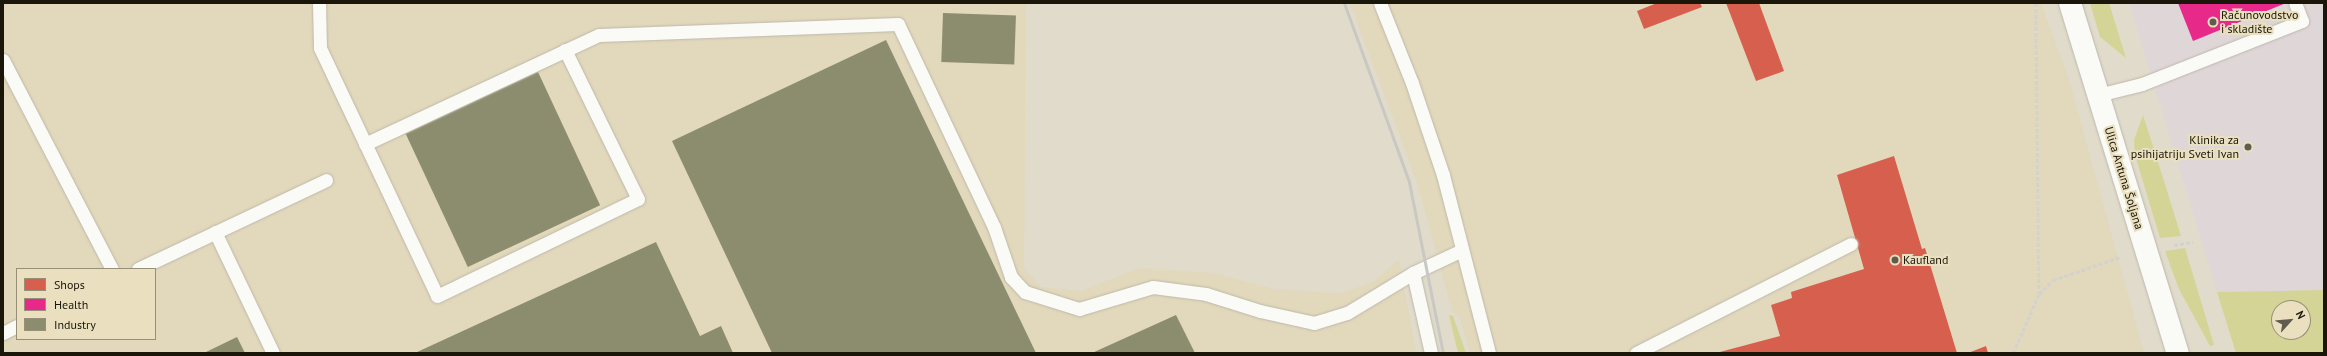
<!DOCTYPE html>
<meta charset="utf-8">
<style>
body{margin:0}
#map{position:relative;width:2327px;height:356px;overflow:hidden;background:#e0dbca;font-family:"PT Sans",sans-serif}
div>[style]{position:absolute}
.built>*{inset:0;background:#e2d8bb}
.medical>*{inset:0;background:#dfd6d8}
.green>*{inset:0;background:#d5d497}
.shops>*{inset:0;background:#d6604d}
.health>*{inset:0;background:#e7298a}
.industry>*{inset:0;background:#8c8c6e;transform-origin:0 0}
.path>*{height:2.5px;margin-top:-1.25px;transform-origin:0;background:repeating-linear-gradient(90deg,#d4d2cd 0 4px,transparent 0 6px)}
.roads{filter:drop-shadow(0 0 1px #bdb8aa) drop-shadow(0 0 1px #bdb8aa)}
.lane>*{height:13px;margin:-6.5px;padding:0 6.5px;transform-origin:6.5px;border-radius:6.5px;background:#fafaf7}
.secondary>*{height:22px;margin:-11px;padding:0 11px;transform-origin:11px;border-radius:11px;background:#fafaf7}
.rail>*{height:3px;margin:-1.5px;padding:0 1.5px;transform-origin:1.5px;border-radius:1.5px;background:#c9c8c3}
.dots>*{width:11px;height:11px;translate:-50% -50%;box-sizing:border-box;border:2px solid #eae0c0;border-radius:50%}
span{translate:-50% -50%;white-space:nowrap;text-align:center;line-height:1.15;-webkit-text-stroke:4px #eae0c0;paint-order:stroke}
.poi-label{font-size:12px;color:#1a160a}
.left{translate:0 -50%;text-align:left}
.right{translate:-100% -50%;text-align:right}
.street-label{font-size:12px;color:#1a160a}
.frame{position:absolute;inset:0;border:4px solid #1a160a;pointer-events:none}
.legend{position:absolute;left:16px;top:268px;width:140px;height:72px;box-sizing:border-box;background:#eae0c0;border:1px solid #978f77;margin:0;padding:5px 7px;list-style:none;font-size:12px;color:#1a160a}
.legend li{display:flex;align-items:center;gap:8px;height:20px}
.legend b{width:20px;border:1px solid #978f77}
.north{position:absolute;left:2271px;top:300px;width:40px;height:40px;box-sizing:border-box;background:#eae0c0;border:1px solid #978f77;border-radius:50%;rotate:63deg;font-size:11px;font-weight:700;line-height:16px;text-align:center;color:#1a160a}
.north::after{content:'';display:block;margin:auto;width:14px;height:18px;background:#5f5b4d;clip-path:polygon(50% 0,100% 100%,50% 72%,0 100%)}
</style>
<div id="map">
<div class="built">
<div style="clip-path:polygon(evenodd,3px 3px,1026px 4px,1024px 268px,1041px 287px,1081px 291px,1139px 268px,1213px 273px,1274px 289px,1341px 293px,1373px 282px,1399px 259px,1416px 353px,3px 353px,3px 3px,17px 269px,155px 269px,155px 339px,17px 339px,17px 269px)"></div>
<div style="clip-path:polygon(1350px 3px,2041px 3px,2070px 83px,2144px 353px,1470px 353px,1460px 319px,1452px 311px,1417px 182px)"></div>
</div>
<div class="medical">
<div style="clip-path:polygon(2129px 3px,2324px 3px,2324px 290px,2217px 292px)"></div>
</div>
<div class="green">
<div style="clip-path:polygon(2090px 3px,2109px 3px,2126px 58px,2100px 37px)"></div>
<div style="clip-path:polygon(2143px 115px,2164px 181px,2181px 236px,2160px 238px,2135px 155px,2134px 140px)"></div>
<div style="clip-path:polygon(2185px 248px,2214px 345px,2210px 346px,2179px 289px,2165px 251px)"></div>
<div style="clip-path:polygon(evenodd,2324px 290px,2324px 353px,2236px 353px,2217px 292px,2324px 290px,2279px 308px,2303px 308px,2303px 332px,2279px 332px,2279px 308px)"></div>
<div style="clip-path:polygon(1449px 315px,1453px 316px,1466px 353px,1458px 353px)"></div>
</div>
<div class="shops">
<div style="clip-path:polygon(1657px 3px,1700px 3px,1702px 7px,1644px 29px,1637px 11px)"></div>
<div style="clip-path:polygon(1726px 3px,1759px 3px,1784px 71px,1756px 81px)"></div>
<div style="clip-path:polygon(1894px 156px,1922px 249px,1925px 248px,1957px 353px,1716px 353px,1780px 336px,1771px 305px,1792px 298px,1791px 292px,1864px 269px,1837px 175px)"></div>
<div style="clip-path:polygon(1986px 346px,1988px 353px,1968px 353px)"></div>
</div>
<div class="health">
<div style="clip-path:polygon(2178px 3px,2286px 3px,2193px 41px)"></div>
</div>
<div class="industry">
<div style="left:943px;top:13px;width:73px;height:49px;rotate:2deg"></div>
<div style="clip-path:polygon(886px 40px,1036px 353px,772px 353px,672px 141px)"></div>
<div style="left:538px;top:72px;width:147px;height:146px;rotate:65deg"></div>
<div style="clip-path:polygon(656px 242px,700px 336px,721px 326px,733px 353px,415px 353px)"></div>
<div style="clip-path:polygon(1176px 315px,1195px 353px,1092px 353px)"></div>
<div style="clip-path:polygon(237px 337px,245px 353px,204px 353px)"></div>
</div>
<div class="path">
<div style="left:2036px;top:3px;width:291px;rotate:89.4deg"></div>
<div style="left:2174px;top:245px;width:19px;rotate:-9deg"></div>
<div style="left:2013px;top:353px;width:64px;rotate:-66.2deg"></div>
<div style="left:2039px;top:294px;width:20px;rotate:-45deg"></div>
<div style="left:2053px;top:280px;width:71px;rotate:-18.9deg"></div>
</div>
<div class="roads">
<div class="lane">
<div style="left:319px;top:3px;width:45px;rotate:88.7deg"></div>
<div style="left:320px;top:48px;width:274px;rotate:64.7deg"></div>
<div style="left:437px;top:296px;width:223px;rotate:-25.8deg"></div>
<div style="left:638px;top:199px;width:166px;rotate:-116.1deg"></div>
<div style="left:1380px;top:3px;width:86px;rotate:68.2deg"></div>
<div style="left:1412px;top:83px;width:97px;rotate:71.4deg"></div>
<div style="left:1443px;top:175px;width:184px;rotate:75.5deg"></div>
<div style="left:3px;top:60px;width:236px;rotate:62.5deg"></div>
<div style="left:2098px;top:95px;width:45px;rotate:-14deg"></div>
<div style="left:2142px;top:84px;width:172px;rotate:-21.5deg"></div>
<div style="left:2302px;top:21px;width:19px;rotate:-111deg"></div>
<div style="left:365px;top:144px;width:258px;rotate:-25deg"></div>
<div style="left:599px;top:35px;width:299px;rotate:-2.1deg"></div>
<div style="left:898px;top:24px;width:225px;rotate:64.7deg"></div>
<div style="left:994px;top:227px;width:53px;rotate:71.2deg"></div>
<div style="left:1011px;top:277px;width:21px;rotate:47deg"></div>
<div style="left:1025px;top:292px;width:57px;rotate:17.5deg"></div>
<div style="left:1079px;top:309px;width:77px;rotate:-16.6deg"></div>
<div style="left:1153px;top:287px;width:53px;rotate:7.5deg"></div>
<div style="left:1206px;top:294px;width:57px;rotate:17.5deg"></div>
<div style="left:1260px;top:311px;width:55px;rotate:12.5deg"></div>
<div style="left:1314px;top:323px;width:34px;rotate:-17deg"></div>
<div style="left:1347px;top:313px;width:77px;rotate:-31.2deg"></div>
<div style="left:215px;top:232px;width:134px;rotate:64.4deg"></div>
<div style="left:138px;top:269px;width:208px;rotate:-25.3deg"></div>
<div style="left:3px;top:333px;width:16px;rotate:-27deg"></div>
<div style="left:1431px;top:353px;width:82px;rotate:-102.7deg"></div>
<div style="left:1413px;top:273px;width:54px;rotate:-25.1deg"></div>
<div style="left:1636px;top:353px;width:241px;rotate:-26.9deg"></div>
</div>
<div class="secondary">
<div style="left:2070px;top:3px;width:366px;rotate:72.9deg"></div>
</div>
</div>
<div class="rail">
<div style="left:1344px;top:3px;width:190px;rotate:70deg"></div>
<div style="left:1409px;top:182px;width:174px;rotate:78.8deg"></div>
</div>
<div class="dots">
<div style="left:2213px;top:22px;background:#5f5b4d"></div>
<div style="left:2248px;top:147px;background:#5f5b4d"></div>
<div style="left:1895px;top:260px;background:#5f5b4d"></div>
</div>
<div class="poi-label">
<span class="left" style="left:2221px;top:22px">Računovodstvo<br>i skladište</span>
<span class="right" style="left:2239px;top:147px">Klinika za<br>psihijatriju Sveti Ivan</span>
<span class="left" style="left:1903px;top:260px">Kaufland</span>
</div>
<div class="street-label">
<span style="left:2124px;top:178px;rotate:73deg">Ulica Antuna Šoljana</span>
</div>
<div class="frame"></div>
<ul class="legend">
<li><b style="height:11px;background:#d6604d"></b>Shops</li>
<li><b style="height:11px;background:#e7298a"></b>Health</li>
<li><b style="height:11px;background:#8c8c6e"></b>Industry</li>
</ul>
<div class="north">N</div>
</div>
